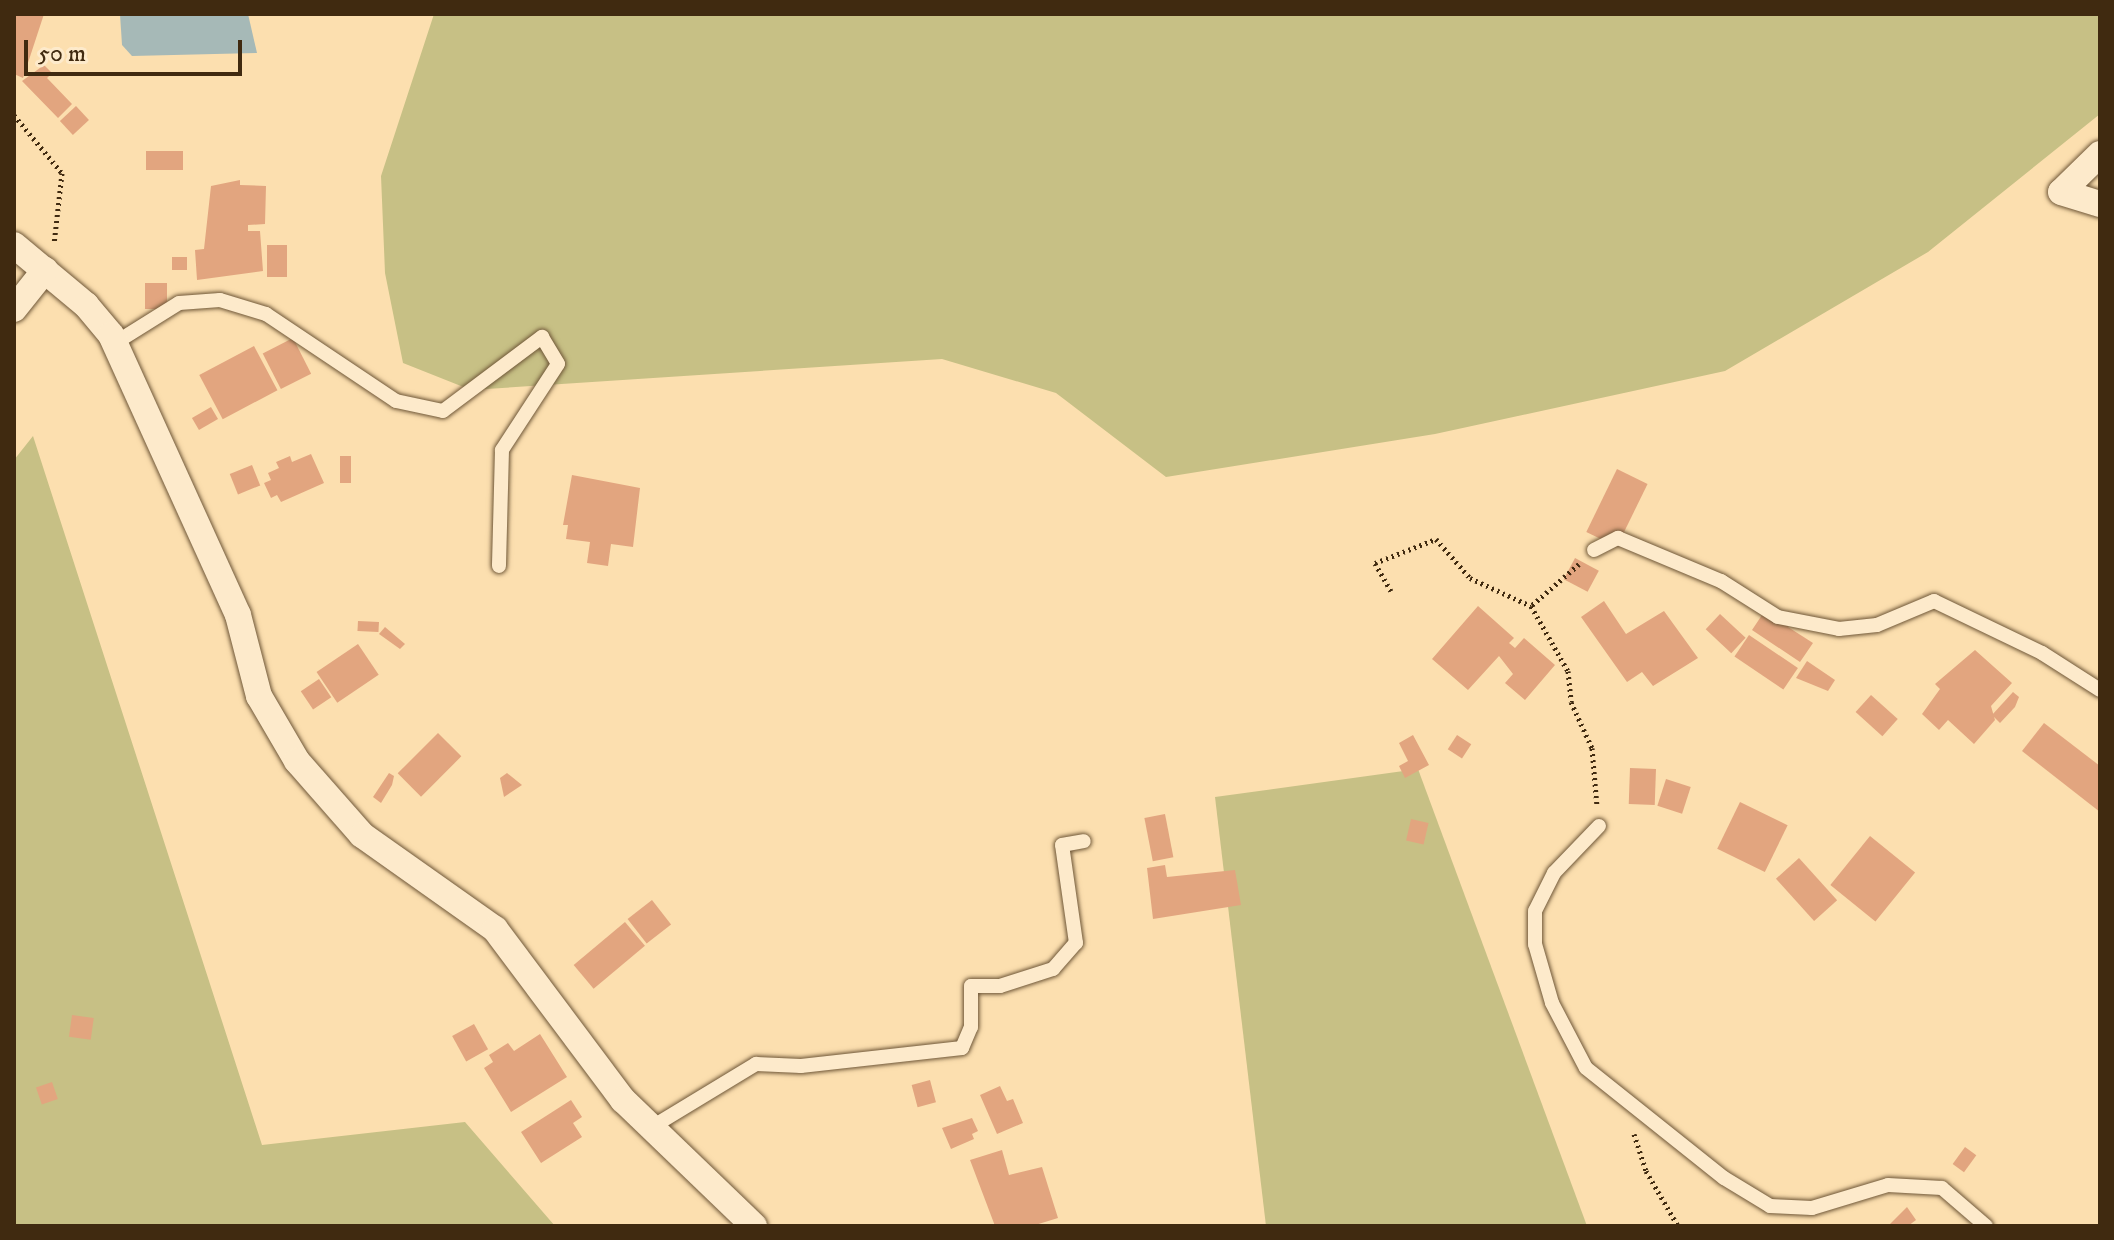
<!DOCTYPE html>
<style>
body{margin:0}
#map{position:relative;width:2114px;height:1240px;overflow:hidden;background:#fcdfaf;font-family:"IM FELL DW Pica",serif}
div>[style]{position:absolute}
.green>*{inset:0;background:#c7c085}
.water>*{inset:0;background:#a6b9b7}
.building>*{inset:0;background:#e2a57f;transform-origin:0 0}
.path>*{height:5px;margin-top:-2.5px;transform-origin:0;background:repeating-linear-gradient(90deg,#402a10 0 2px,transparent 0 6px)}
.roads{filter:drop-shadow(0 0 2px #6f5738) drop-shadow(0 0 2px #6f5738)}
.service>*{height:14px;margin:-7px;padding:0 7px;transform-origin:7px;border-radius:7px;background:#fdeacb}
.minor>*{height:26px;margin:-13px;padding:0 13px;transform-origin:13px;border-radius:13px;background:#fdeacb}
span{translate:-50% -50%;white-space:nowrap;text-align:center;line-height:1.15;-webkit-text-stroke:7px #fdeacb;paint-order:stroke}
.frame{position:absolute;inset:0;border:16px solid #402a10;pointer-events:none}
.scale{position:absolute;left:24px;top:40px;width:218px;height:36px;box-sizing:border-box;border:4px solid #402a10;border-top:0;padding-left:10px;font-size:24px;line-height:28px;white-space:nowrap;color:#402a10;-webkit-text-stroke:6px #fdeacb;paint-order:stroke}
</style>
<div id="map">
<div class="green">
<div style="clip-path:polygon(434px 14px,2100px 14px,2100px 114px,1928px 252px,1725px 371px,1435px 434px,1166px 477px,1056px 393px,942px 359px,471px 390px,403px 363px,385px 273px,381px 176px)"></div>
<div style="clip-path:polygon(33px 436px,262px 1145px,465px 1122px,555px 1226px,14px 1226px,14px 460px)"></div>
<div style="clip-path:polygon(1418px 769px,1587px 1226px,1266px 1226px,1215px 797px)"></div>
</div>
<div class="water">
<div style="clip-path:polygon(120px 14px,248px 14px,257px 53px,132px 56px,122px 45px)"></div>
</div>
<div class="building">
<div style="clip-path:polygon(14px 14px,44px 14px,23px 78px,14px 74px)"></div>
<div style="clip-path:polygon(44px 65px,52px 73px,47px 78px,72px 104px,58px 118px,22px 81px)"></div>
<div style="left:76px;top:106px;width:19px;height:22px;rotate:47deg"></div>
<div style="left:146px;top:151px;width:37px;height:19px"></div>
<div style="clip-path:polygon(240px 180px,240px 185px,266px 186px,265px 224px,248px 225px,248px 231px,260px 231px,263px 271px,197px 280px,195px 250px,204px 249px,211px 186px)"></div>
<div style="left:267px;top:245px;width:20px;height:32px"></div>
<div style="left:172px;top:257px;width:15px;height:13px"></div>
<div style="left:145px;top:283px;width:22px;height:26px"></div>
<div style="left:293px;top:338px;width:40px;height:34px;rotate:63deg"></div>
<div style="left:254px;top:346px;width:50px;height:62px;rotate:62deg"></div>
<div style="left:211px;top:407px;width:14px;height:22px;rotate:60deg"></div>
<div style="clip-path:polygon(311px 454px,324px 483px,281px 502px,277px 495px,271px 498px,264px 483px,271px 480px,268px 473px,279px 468px,276px 462px,290px 456px,292px 462px)"></div>
<div style="left:340px;top:456px;width:11px;height:27px"></div>
<div style="left:252px;top:465px;width:22px;height:24px;rotate:68deg"></div>
<div style="left:1617px;top:469px;width:34px;height:70px;rotate:26deg"></div>
<div style="clip-path:polygon(572px 475px,640px 488px,633px 547px,611px 544px,608px 566px,587px 563px,590px 542px,566px 539px,568px 525px,563px 525px)"></div>
<div style="left:1575px;top:558px;width:27px;height:24px;rotate:28deg"></div>
<div style="clip-path:polygon(1604px 601px,1626px 634px,1664px 611px,1698px 658px,1653px 686px,1642px 672px,1627px 682px,1581px 617px)"></div>
<div style="clip-path:polygon(1478px 606px,1514px 638px,1509px 643px,1515px 648px,1524px 638px,1555px 665px,1525px 700px,1505px 683px,1513px 674px,1499px 656px,1468px 690px,1432px 659px)"></div>
<div style="clip-path:polygon(1764px 612px,1791px 623px,1788px 627px,1813px 643px,1800px 662px,1752px 630px)"></div>
<div style="left:1720px;top:614px;width:35px;height:21px;rotate:43deg"></div>
<div style="left:358px;top:621px;width:21px;height:10px;rotate:3deg"></div>
<div style="clip-path:polygon(385px 627px,405px 644px,400px 649px,379px 634px)"></div>
<div style="left:1749px;top:635px;width:59px;height:26px;rotate:34deg"></div>
<div style="left:358px;top:644px;width:37px;height:50px;rotate:56deg"></div>
<div style="clip-path:polygon(1975px 650px,2012px 683px,1991px 706px,1995px 720px,1974px 744px,1948px 720px,1939px 730px,1922px 714px,1940px 689px,1935px 684px)"></div>
<div style="clip-path:polygon(1807px 661px,1835px 680px,1828px 691px,1796px 678px)"></div>
<div style="left:319px;top:679px;width:22px;height:22px;rotate:56deg"></div>
<div style="clip-path:polygon(2013px 692px,2019px 697px,2015px 707px,2000px 723px,1992px 715px)"></div>
<div style="left:1871px;top:695px;width:36px;height:23px;rotate:42deg"></div>
<div style="clip-path:polygon(2044px 723px,2100px 766px,2100px 812px,2022px 751px)"></div>
<div style="left:438px;top:733px;width:33px;height:57px;rotate:45deg"></div>
<div style="clip-path:polygon(1413px 735px,1429px 765px,1405px 778px,1399px 766px,1408px 761px,1399px 743px)"></div>
<div style="left:1457px;top:735px;width:17px;height:17px;rotate:33deg"></div>
<div style="left:1630px;top:768px;width:26px;height:36px;rotate:2deg"></div>
<div style="clip-path:polygon(389px 773px,394px 776px,392px 785px,381px 803px,373px 797px)"></div>
<div style="clip-path:polygon(507px 773px,522px 785px,504px 797px,500px 778px)"></div>
<div style="left:1666px;top:779px;width:26px;height:28px;rotate:18deg"></div>
<div style="left:1740px;top:802px;width:53px;height:52px;rotate:26deg"></div>
<div style="left:1165px;top:814px;width:44px;height:21px;rotate:79deg"></div>
<div style="left:1411px;top:819px;width:18px;height:22px;rotate:13deg"></div>
<div style="left:1870px;top:836px;width:58px;height:63px;rotate:39deg"></div>
<div style="left:1799px;top:858px;width:57px;height:31px;rotate:48deg"></div>
<div style="clip-path:polygon(1165px 865px,1167px 877px,1235px 870px,1241px 905px,1153px 919px,1147px 868px)"></div>
<div style="left:652px;top:900px;width:31px;height:31px;rotate:52deg"></div>
<div style="left:625px;top:922px;width:31px;height:67px;rotate:50deg"></div>
<div style="left:72px;top:1015px;width:22px;height:22px;rotate:8deg"></div>
<div style="left:474px;top:1024px;width:29px;height:25px;rotate:61deg"></div>
<div style="clip-path:polygon(540px 1034px,567px 1077px,511px 1112px,484px 1068px,493px 1062px,489px 1055px,508px 1043px,514px 1051px)"></div>
<div style="left:930px;top:1080px;width:23px;height:19px;rotate:75deg"></div>
<div style="left:52px;top:1082px;width:18px;height:17px;rotate:71deg"></div>
<div style="clip-path:polygon(1000px 1086px,1007px 1101px,1013px 1099px,1023px 1123px,997px 1134px,980px 1095px)"></div>
<div style="clip-path:polygon(571px 1100px,582px 1117px,573px 1123px,582px 1137px,541px 1163px,521px 1132px)"></div>
<div style="clip-path:polygon(972px 1118px,978px 1131px,972px 1134px,974px 1139px,951px 1149px,942px 1128px)"></div>
<div style="left:1965px;top:1147px;width:14px;height:21px;rotate:36deg"></div>
<div style="clip-path:polygon(1002px 1150px,1009px 1175px,1042px 1167px,1058px 1218px,1032px 1226px,995px 1226px,970px 1160px)"></div>
<div style="clip-path:polygon(1907px 1207px,1916px 1220px,1908px 1226px,1888px 1226px)"></div>
</div>
<div class="path">
<div style="left:14px;top:115px;width:75px;rotate:50.4deg"></div>
<div style="left:62px;top:173px;width:71px;rotate:96.4deg"></div>
<div style="left:1579px;top:564px;width:64px;rotate:138.8deg"></div>
<div style="left:1531px;top:606px;width:75px;rotate:60.4deg"></div>
<div style="left:1568px;top:671px;width:31px;rotate:84deg"></div>
<div style="left:1571px;top:702px;width:51px;rotate:65.5deg"></div>
<div style="left:1592px;top:748px;width:58px;rotate:85.1deg"></div>
<div style="left:1391px;top:591px;width:32px;rotate:-120deg"></div>
<div style="left:1375px;top:563px;width:66px;rotate:-21.5deg"></div>
<div style="left:1436px;top:539px;width:52px;rotate:48.9deg"></div>
<div style="left:1470px;top:578px;width:67px;rotate:24.7deg"></div>
<div style="left:1634px;top:1134px;width:39px;rotate:72deg"></div>
<div style="left:1646px;top:1171px;width:64px;rotate:59.8deg"></div>
</div>
<div class="roads">
<div class="service">
<div style="left:115px;top:343px;width:75px;rotate:-32deg"></div>
<div style="left:179px;top:303px;width:41px;rotate:-4.2deg"></div>
<div style="left:220px;top:300px;width:48px;rotate:16.9deg"></div>
<div style="left:266px;top:314px;width:156px;rotate:33.8deg"></div>
<div style="left:396px;top:401px;width:48px;rotate:12deg"></div>
<div style="left:443px;top:411px;width:124px;rotate:-36.8deg"></div>
<div style="left:542px;top:337px;width:31px;rotate:59deg"></div>
<div style="left:558px;top:364px;width:103px;rotate:123.1deg"></div>
<div style="left:502px;top:450px;width:116px;rotate:91.5deg"></div>
<div style="left:1594px;top:550px;width:27px;rotate:-27deg"></div>
<div style="left:1618px;top:538px;width:112px;rotate:22.7deg"></div>
<div style="left:1721px;top:581px;width:67px;rotate:32.3deg"></div>
<div style="left:1778px;top:617px;width:62px;rotate:11.1deg"></div>
<div style="left:1839px;top:629px;width:38px;rotate:-6deg"></div>
<div style="left:1877px;top:625px;width:62px;rotate:-22.8deg"></div>
<div style="left:1934px;top:601px;width:120px;rotate:25.7deg"></div>
<div style="left:2042px;top:653px;width:69px;rotate:32.5deg"></div>
<div style="left:1599px;top:826px;width:65px;rotate:133.8deg"></div>
<div style="left:1554px;top:873px;width:42px;rotate:116.6deg"></div>
<div style="left:1535px;top:911px;width:33px;rotate:90deg"></div>
<div style="left:1535px;top:944px;width:61px;rotate:73.9deg"></div>
<div style="left:1552px;top:1003px;width:73px;rotate:62.4deg"></div>
<div style="left:1586px;top:1068px;width:176px;rotate:38.6deg"></div>
<div style="left:1724px;top:1178px;width:54px;rotate:31.3deg"></div>
<div style="left:1770px;top:1206px;width:42px;rotate:2.7deg"></div>
<div style="left:1812px;top:1208px;width:79px;rotate:-16.8deg"></div>
<div style="left:1888px;top:1185px;width:54px;rotate:3.2deg"></div>
<div style="left:1942px;top:1188px;width:58px;rotate:40.8deg"></div>
<div style="left:652px;top:1127px;width:122px;rotate:-31.2deg"></div>
<div style="left:756px;top:1064px;width:45px;rotate:2.5deg"></div>
<div style="left:801px;top:1066px;width:162px;rotate:-6.4deg"></div>
<div style="left:962px;top:1048px;width:23px;rotate:-67deg"></div>
<div style="left:971px;top:1027px;width:41px;rotate:-90deg"></div>
<div style="left:971px;top:986px;width:29px"></div>
<div style="left:1000px;top:986px;width:56px;rotate:-17.8deg"></div>
<div style="left:1053px;top:969px;width:35px;rotate:-49deg"></div>
<div style="left:1076px;top:943px;width:99px;rotate:-98.1deg"></div>
<div style="left:1062px;top:845px;width:22px;rotate:-10deg"></div>
</div>
<div class="minor">
<div style="left:2100px;top:154px;width:54px;rotate:135.7deg"></div>
<div style="left:2061px;top:192px;width:41px;rotate:17.1deg"></div>
<div style="left:14px;top:245px;width:94px;rotate:39.8deg"></div>
<div style="left:86px;top:305px;width:39px;rotate:50deg"></div>
<div style="left:111px;top:335px;width:307px;rotate:65.6deg"></div>
<div style="left:238px;top:615px;width:84px;rotate:75.5deg"></div>
<div style="left:259px;top:696px;width:75px;rotate:59.7deg"></div>
<div style="left:297px;top:761px;width:98px;rotate:48.7deg"></div>
<div style="left:362px;top:835px;width:163px;rotate:35.3deg"></div>
<div style="left:495px;top:929px;width:214px;rotate:53.2deg"></div>
<div style="left:623px;top:1100px;width:182px;rotate:43.9deg"></div>
<div style="left:14px;top:309px;width:50px;rotate:-51.5deg"></div>
</div>
</div>
<div class="frame"></div>
<div class="scale">50 m</div>
</div>
